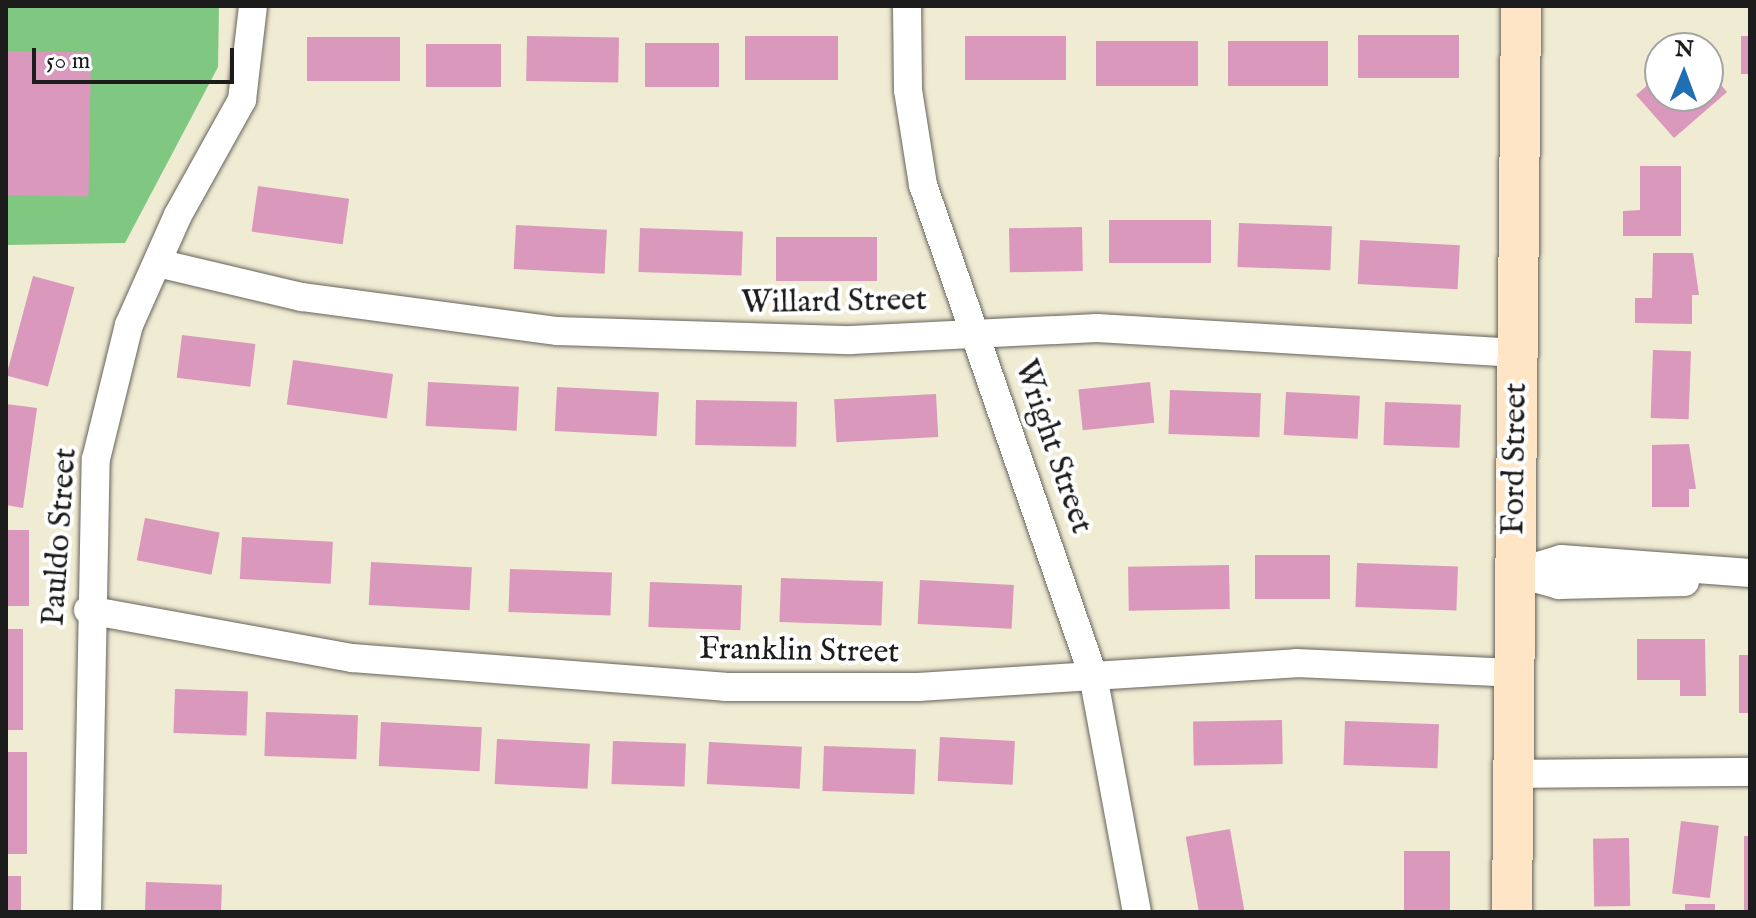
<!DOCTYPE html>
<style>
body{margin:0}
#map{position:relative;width:1756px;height:918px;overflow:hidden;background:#f0ebd3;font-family:"IM FELL English",serif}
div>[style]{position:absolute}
.green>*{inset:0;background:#80c782}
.building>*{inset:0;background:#d998bc;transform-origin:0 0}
.roads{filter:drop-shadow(0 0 2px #66645c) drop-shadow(0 0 2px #66645c)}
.street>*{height:28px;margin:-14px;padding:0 14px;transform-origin:14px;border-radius:14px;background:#fff}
.secondary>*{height:40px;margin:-20px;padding:0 20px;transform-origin:20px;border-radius:20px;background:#fee5c5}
span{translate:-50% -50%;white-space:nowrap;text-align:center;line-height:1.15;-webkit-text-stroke:8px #fff;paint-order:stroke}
.street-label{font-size:32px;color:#1c1c1c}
.frame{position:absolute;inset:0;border:8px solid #1c1c1c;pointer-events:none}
.north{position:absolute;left:1644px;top:32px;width:80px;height:80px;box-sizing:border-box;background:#fff;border:2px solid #a4a4a4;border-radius:50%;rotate:1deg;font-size:22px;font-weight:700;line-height:32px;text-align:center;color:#1c1c1c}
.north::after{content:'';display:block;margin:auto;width:28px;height:36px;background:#1f6fb2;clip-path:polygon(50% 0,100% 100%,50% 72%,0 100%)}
.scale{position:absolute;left:32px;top:48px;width:202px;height:36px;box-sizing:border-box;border:4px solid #1c1c1c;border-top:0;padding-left:10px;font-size:24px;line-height:28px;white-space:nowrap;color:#1c1c1c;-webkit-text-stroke:6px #fff;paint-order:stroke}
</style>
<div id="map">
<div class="green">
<div style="clip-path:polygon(6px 6px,219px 6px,218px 67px,125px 243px,6px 245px)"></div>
</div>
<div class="building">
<div style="left:1358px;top:35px;width:101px;height:43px"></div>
<div style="left:527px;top:36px;width:92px;height:45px;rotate:1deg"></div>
<div style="left:838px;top:36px;width:44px;height:93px;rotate:90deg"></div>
<div style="left:965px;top:36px;width:101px;height:44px"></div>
<div style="left:1741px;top:36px;width:9px;height:38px"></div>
<div style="left:307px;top:37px;width:93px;height:44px"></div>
<div style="left:1096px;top:41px;width:102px;height:45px"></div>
<div style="left:1228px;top:41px;width:100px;height:45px"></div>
<div style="left:645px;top:43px;width:74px;height:44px"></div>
<div style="left:426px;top:44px;width:75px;height:43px"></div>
<div style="left:6px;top:51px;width:85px;height:144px;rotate:1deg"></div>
<div style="clip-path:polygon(1708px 70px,1727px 92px,1674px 138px,1636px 95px,1656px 78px,1660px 96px,1708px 96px)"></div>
<div style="clip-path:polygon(1640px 166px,1681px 166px,1681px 236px,1623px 236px,1623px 211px,1640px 210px)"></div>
<div style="left:258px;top:186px;width:92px;height:46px;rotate:8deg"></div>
<div style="left:1109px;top:220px;width:102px;height:43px"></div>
<div style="left:1239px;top:223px;width:93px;height:44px;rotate:2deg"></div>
<div style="left:516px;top:225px;width:91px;height:44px;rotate:3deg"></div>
<div style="left:1082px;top:227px;width:44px;height:73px;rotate:89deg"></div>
<div style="left:640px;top:228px;width:103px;height:44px;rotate:2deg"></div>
<div style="left:776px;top:237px;width:101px;height:44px"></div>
<div style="left:1360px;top:240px;width:100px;height:44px;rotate:3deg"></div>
<div style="clip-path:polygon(1653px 253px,1693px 253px,1699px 295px,1692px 295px,1692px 324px,1635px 323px,1635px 298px,1652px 298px)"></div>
<div style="left:33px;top:276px;width:43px;height:103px;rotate:15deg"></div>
<div style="left:182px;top:335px;width:74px;height:43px;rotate:7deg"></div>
<div style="left:1653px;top:350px;width:38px;height:68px;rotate:2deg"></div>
<div style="left:293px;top:360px;width:101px;height:45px;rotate:8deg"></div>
<div style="left:428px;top:382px;width:91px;height:44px;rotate:3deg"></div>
<div style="left:1150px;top:382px;width:41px;height:72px;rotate:84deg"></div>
<div style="left:557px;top:387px;width:102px;height:44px;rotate:3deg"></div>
<div style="left:1170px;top:390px;width:91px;height:44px;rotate:2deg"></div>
<div style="left:1286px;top:392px;width:74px;height:43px;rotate:3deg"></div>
<div style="left:936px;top:394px;width:43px;height:102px;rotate:87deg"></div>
<div style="left:696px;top:400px;width:101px;height:45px;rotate:1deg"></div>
<div style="left:1385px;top:402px;width:76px;height:43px;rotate:2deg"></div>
<div style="clip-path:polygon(6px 404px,37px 408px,23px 508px,6px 505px)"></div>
<div style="clip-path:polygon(1689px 444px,1696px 489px,1689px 489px,1689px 507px,1652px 507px,1652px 445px)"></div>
<div style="left:145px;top:518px;width:76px;height:43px;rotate:11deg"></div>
<div style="left:6px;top:530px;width:23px;height:76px"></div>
<div style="left:242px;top:537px;width:91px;height:42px;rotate:3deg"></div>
<div style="left:1255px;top:555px;width:75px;height:44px"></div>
<div style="left:371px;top:562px;width:101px;height:43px;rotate:3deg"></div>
<div style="left:1357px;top:563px;width:101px;height:44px;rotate:2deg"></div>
<div style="left:1229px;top:565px;width:44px;height:101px;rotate:89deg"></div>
<div style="left:510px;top:569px;width:102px;height:43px;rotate:2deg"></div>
<div style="left:781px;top:578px;width:102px;height:44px;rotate:2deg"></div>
<div style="left:920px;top:580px;width:94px;height:44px;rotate:3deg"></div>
<div style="left:650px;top:582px;width:92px;height:45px;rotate:2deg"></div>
<div style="left:6px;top:629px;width:17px;height:101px"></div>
<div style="clip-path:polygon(1637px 639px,1705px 639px,1706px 696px,1680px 696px,1680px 680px,1637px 680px)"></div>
<div style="left:1739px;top:655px;width:11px;height:58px"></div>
<div style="left:175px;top:689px;width:73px;height:44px;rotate:2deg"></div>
<div style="left:266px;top:712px;width:92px;height:44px;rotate:2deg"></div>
<div style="left:1282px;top:720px;width:44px;height:89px;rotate:89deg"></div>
<div style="left:1345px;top:721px;width:94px;height:44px;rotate:2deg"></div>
<div style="left:381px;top:722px;width:101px;height:44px;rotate:3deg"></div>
<div style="left:940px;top:737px;width:75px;height:44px;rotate:3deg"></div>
<div style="left:497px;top:739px;width:93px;height:45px;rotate:3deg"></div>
<div style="left:613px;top:741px;width:73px;height:43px;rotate:2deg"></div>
<div style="left:709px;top:742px;width:93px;height:42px;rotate:3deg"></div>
<div style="left:824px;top:746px;width:92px;height:45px;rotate:2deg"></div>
<div style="left:6px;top:752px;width:21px;height:102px"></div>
<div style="left:1681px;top:821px;width:38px;height:73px;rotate:7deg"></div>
<div style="left:1230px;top:829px;width:84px;height:45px;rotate:80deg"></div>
<div style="left:1744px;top:836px;width:6px;height:76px"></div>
<div style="left:1629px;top:838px;width:68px;height:36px;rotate:89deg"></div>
<div style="left:1404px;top:851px;width:46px;height:61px"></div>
<div style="left:6px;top:876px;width:15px;height:36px"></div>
<div style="left:146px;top:882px;width:76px;height:30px;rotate:2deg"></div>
<div style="left:1685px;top:904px;width:30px;height:8px"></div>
</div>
<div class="roads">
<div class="street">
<div style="left:907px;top:6px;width:84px;rotate:89.3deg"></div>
<div style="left:908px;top:90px;width:96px;rotate:81deg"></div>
<div style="left:923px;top:185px;width:519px;rotate:70.87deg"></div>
<div style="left:1093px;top:675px;width:241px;rotate:79.5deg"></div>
<div style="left:158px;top:263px;width:148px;rotate:13.3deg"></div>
<div style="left:302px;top:297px;width:257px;rotate:7.6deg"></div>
<div style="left:557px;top:331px;width:294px;rotate:1.8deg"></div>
<div style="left:851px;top:340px;width:246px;rotate:-2.8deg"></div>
<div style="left:1097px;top:328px;width:421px;rotate:3.4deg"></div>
<div style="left:1515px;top:573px;width:48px;rotate:-16.9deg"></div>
<div style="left:1561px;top:559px;width:190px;rotate:4.2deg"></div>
<div style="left:1516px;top:573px;width:45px;rotate:15.6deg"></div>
<div style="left:1559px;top:585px;width:126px;rotate:-1.4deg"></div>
<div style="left:88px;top:610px;width:268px;rotate:10.3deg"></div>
<div style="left:352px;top:658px;width:374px;rotate:4.4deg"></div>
<div style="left:725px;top:687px;width:193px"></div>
<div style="left:918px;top:687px;width:379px;rotate:-3.6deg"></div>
<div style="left:1296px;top:663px;width:218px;rotate:2.6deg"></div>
<div style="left:1514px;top:774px;width:236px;rotate:-0.5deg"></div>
<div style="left:87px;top:912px;width:453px;rotate:-88.9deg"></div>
<div style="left:96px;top:459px;width:138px;rotate:-76.2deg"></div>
<div style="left:129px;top:325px;width:120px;rotate:-66deg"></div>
<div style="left:178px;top:215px;width:132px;rotate:-60.9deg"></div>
<div style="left:242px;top:100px;width:95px;rotate:-83.3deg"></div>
</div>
<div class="secondary">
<div style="left:1512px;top:912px;width:906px;rotate:-89.43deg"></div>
</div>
</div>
<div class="street-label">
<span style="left:834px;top:303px;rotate:-1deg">Willard Street</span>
<span style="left:1052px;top:447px;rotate:71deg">Wright Street</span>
<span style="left:1516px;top:459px;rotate:-89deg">Ford Street</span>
<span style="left:61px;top:537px;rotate:-86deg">Pauldo Street</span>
<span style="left:799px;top:652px;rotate:1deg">Franklin Street</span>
</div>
<div class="frame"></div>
<div class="north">N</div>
<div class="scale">50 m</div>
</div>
